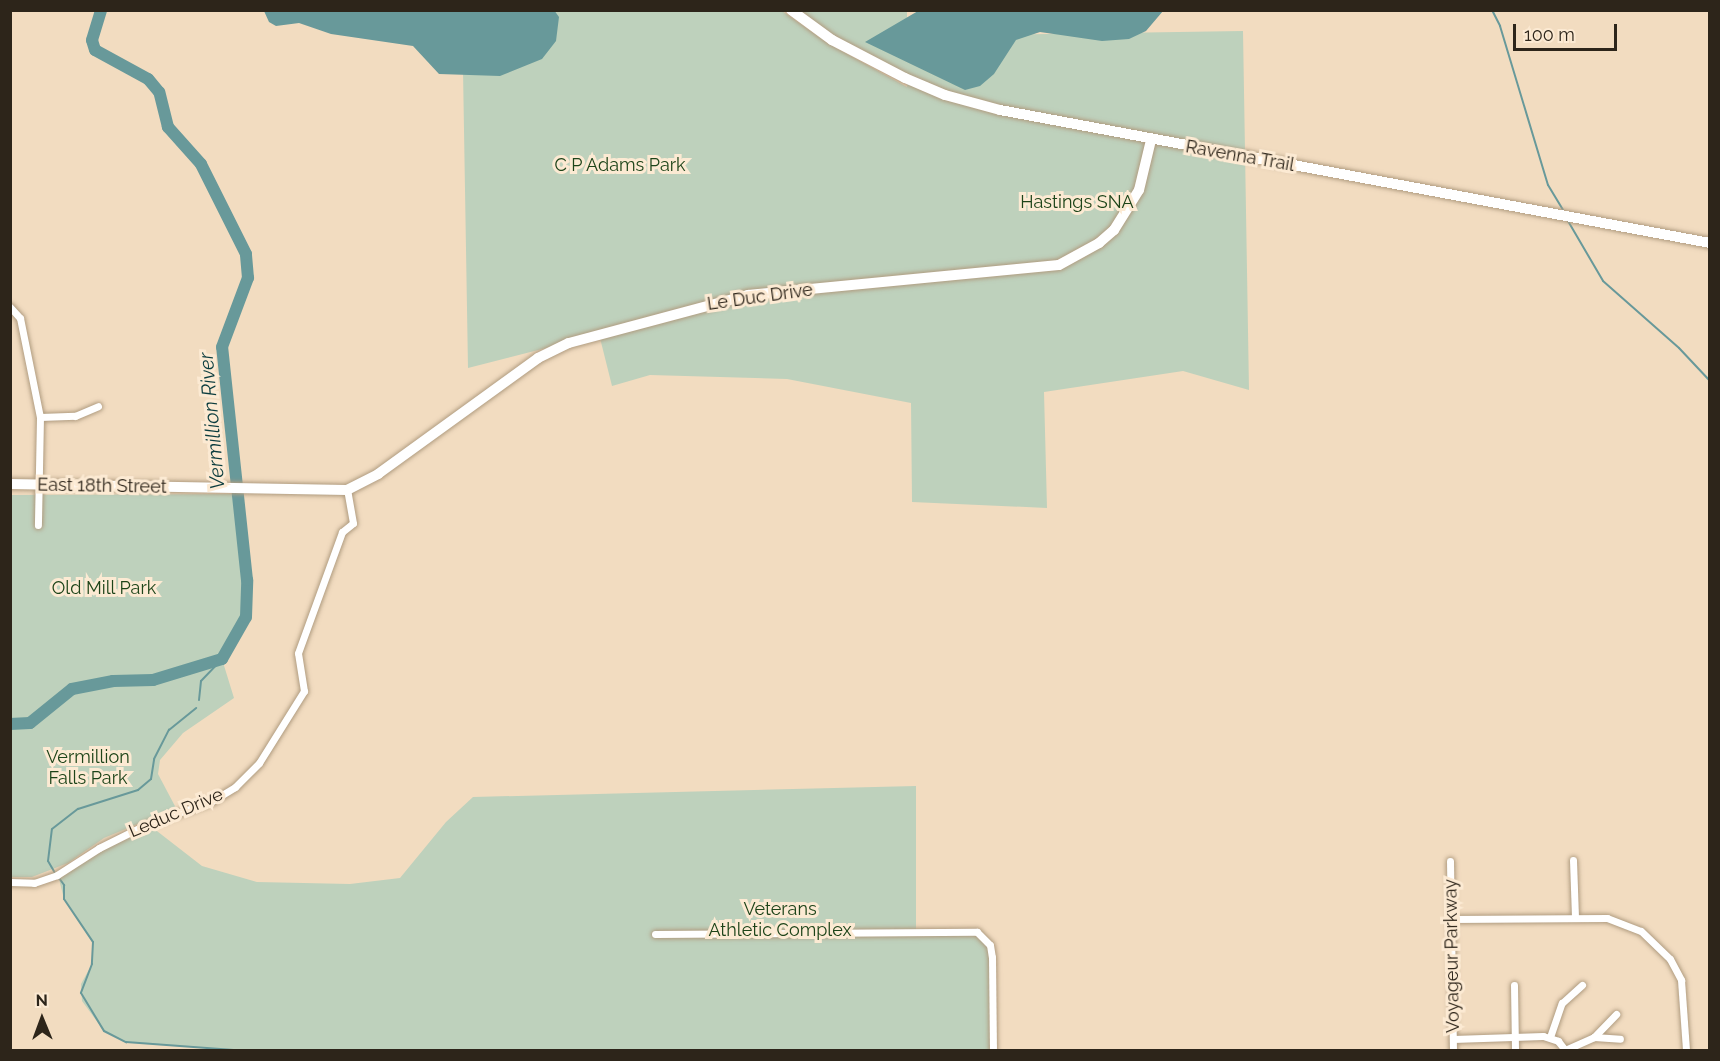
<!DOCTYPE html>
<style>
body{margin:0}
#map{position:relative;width:1720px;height:1061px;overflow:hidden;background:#f2dcc0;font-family:Raleway,sans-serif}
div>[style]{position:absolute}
.green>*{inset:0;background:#bed1bc}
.water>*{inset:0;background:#68999a}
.stream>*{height:2px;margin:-1px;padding:0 1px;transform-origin:1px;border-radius:1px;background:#68999a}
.river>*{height:12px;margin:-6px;padding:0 6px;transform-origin:6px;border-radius:6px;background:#68999a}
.roads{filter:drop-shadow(0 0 2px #b09c80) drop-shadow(0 0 2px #b09c80)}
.street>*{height:7px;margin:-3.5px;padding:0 3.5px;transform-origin:3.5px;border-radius:3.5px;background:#fff}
.secondary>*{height:10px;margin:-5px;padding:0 5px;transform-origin:5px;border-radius:5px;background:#fff}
span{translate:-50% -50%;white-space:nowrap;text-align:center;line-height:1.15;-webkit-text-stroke:6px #fcead3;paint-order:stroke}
.street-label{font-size:18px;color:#2d251a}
.park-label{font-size:18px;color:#1d4419}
.water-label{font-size:20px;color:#0b3c3e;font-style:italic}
.frame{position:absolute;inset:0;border:12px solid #2d251a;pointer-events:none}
.north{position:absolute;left:12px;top:989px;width:60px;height:60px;-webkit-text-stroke:4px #fcead3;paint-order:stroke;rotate:359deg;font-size:16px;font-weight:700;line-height:24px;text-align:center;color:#2d251a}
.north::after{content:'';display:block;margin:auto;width:21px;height:27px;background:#2d251a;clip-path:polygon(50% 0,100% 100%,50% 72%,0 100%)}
.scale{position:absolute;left:1513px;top:24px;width:104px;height:27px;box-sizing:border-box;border:3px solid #2d251a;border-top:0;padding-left:8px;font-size:18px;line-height:21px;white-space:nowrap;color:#2d251a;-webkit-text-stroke:4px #fcead3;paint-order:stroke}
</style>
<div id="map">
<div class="green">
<div style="clip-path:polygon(462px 11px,782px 11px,829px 44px,907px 87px,907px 79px,874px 62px,796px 11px,907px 11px,907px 36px,1243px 31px,1249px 390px,1183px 371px,1044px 392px,1047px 508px,912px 502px,911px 403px,787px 379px,650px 375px,612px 386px,600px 338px,777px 289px,468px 368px)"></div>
<div style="clip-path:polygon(238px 494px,247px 580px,246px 617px,222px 659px,234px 698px,183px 733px,160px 760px,158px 774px,176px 808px,104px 838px,68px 863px,32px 877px,11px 877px,11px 495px)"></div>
<div style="clip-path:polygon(916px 786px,916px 931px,969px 930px,990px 945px,993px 1050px,234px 1050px,126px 1042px,104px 1031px,82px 1001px,81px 984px,92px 964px,93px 943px,64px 899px,59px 879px,102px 850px,153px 828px,202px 866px,257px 882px,350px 884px,400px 878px,446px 822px,473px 797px)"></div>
</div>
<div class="water">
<div style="clip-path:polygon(554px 10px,559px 17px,556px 41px,542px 59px,500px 76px,439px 74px,413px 46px,331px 34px,299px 23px,276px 26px,269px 22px,264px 11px)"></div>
<div style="clip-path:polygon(918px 11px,918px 10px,1163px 11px,1146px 31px,1129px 39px,1102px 41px,1040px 32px,1016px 40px,994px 74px,980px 86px,965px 90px,865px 42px)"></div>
</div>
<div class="stream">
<div style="left:1492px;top:10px;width:18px;rotate:63deg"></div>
<div style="left:1500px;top:26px;width:166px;rotate:73.2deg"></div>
<div style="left:1548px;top:185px;width:29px;rotate:59deg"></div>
<div style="left:1568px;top:221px;width:69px;rotate:59.7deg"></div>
<div style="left:1603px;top:281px;width:101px;rotate:41.4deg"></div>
<div style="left:1679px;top:348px;width:45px;rotate:46.8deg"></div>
<div style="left:199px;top:700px;width:19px;rotate:-84deg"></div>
<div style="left:201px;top:681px;width:30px;rotate:-46deg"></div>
<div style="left:55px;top:873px;width:14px;rotate:-120deg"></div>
<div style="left:48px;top:861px;width:32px;rotate:-83deg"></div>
<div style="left:52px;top:829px;width:33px;rotate:-38deg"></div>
<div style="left:78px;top:809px;width:63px;rotate:-17.6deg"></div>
<div style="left:138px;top:790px;width:17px;rotate:-40deg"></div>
<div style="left:151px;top:779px;width:20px;rotate:-81deg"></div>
<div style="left:154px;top:759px;width:33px;rotate:-63deg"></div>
<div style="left:169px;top:730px;width:35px;rotate:-39deg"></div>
<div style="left:59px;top:878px;width:9px;rotate:54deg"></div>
<div style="left:64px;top:885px;width:14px;rotate:90deg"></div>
<div style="left:64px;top:899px;width:52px;rotate:56deg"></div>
<div style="left:93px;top:942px;width:22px;rotate:93deg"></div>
<div style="left:92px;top:964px;width:31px;rotate:111deg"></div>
<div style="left:81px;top:993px;width:44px;rotate:58.8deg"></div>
<div style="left:104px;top:1031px;width:25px;rotate:27deg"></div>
<div style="left:126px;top:1042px;width:108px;rotate:4.2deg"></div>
</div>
<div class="river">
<div style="left:10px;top:724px;width:20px;rotate:-3deg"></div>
<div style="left:30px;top:723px;width:54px;rotate:-39deg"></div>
<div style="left:72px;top:689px;width:42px;rotate:-11deg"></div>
<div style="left:113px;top:681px;width:40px;rotate:-1.4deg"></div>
<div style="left:153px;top:680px;width:72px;rotate:-16.9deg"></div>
<div style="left:222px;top:659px;width:48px;rotate:-60.3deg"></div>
<div style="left:246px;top:617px;width:37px;rotate:-88deg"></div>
<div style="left:247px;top:580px;width:234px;rotate:-96.1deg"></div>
<div style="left:222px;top:347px;width:74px;rotate:-69.4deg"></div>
<div style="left:248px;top:278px;width:24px;rotate:-95deg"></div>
<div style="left:246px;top:254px;width:101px;rotate:-116.6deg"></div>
<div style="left:201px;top:164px;width:50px;rotate:-131.7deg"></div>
<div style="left:168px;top:127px;width:36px;rotate:-104deg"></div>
<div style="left:159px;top:92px;width:17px;rotate:-130deg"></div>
<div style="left:148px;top:79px;width:60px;rotate:-151.3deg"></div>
<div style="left:95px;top:50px;width:10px;rotate:-107deg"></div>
<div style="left:92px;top:40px;width:31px;rotate:-73deg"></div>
</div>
<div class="roads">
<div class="street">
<div style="left:10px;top:307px;width:15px;rotate:48deg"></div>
<div style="left:20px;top:318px;width:101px;rotate:78.6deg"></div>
<div style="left:40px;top:417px;width:108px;rotate:91.1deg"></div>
<div style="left:40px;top:417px;width:35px;rotate:-2deg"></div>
<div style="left:75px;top:416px;width:25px;rotate:-23deg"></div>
<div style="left:1573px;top:860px;width:57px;rotate:88deg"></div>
<div style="left:1450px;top:861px;width:189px;rotate:89.1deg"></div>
<div style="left:10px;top:882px;width:24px;rotate:2deg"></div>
<div style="left:34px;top:883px;width:24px;rotate:-19deg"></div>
<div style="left:57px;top:875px;width:50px;rotate:-32.7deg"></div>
<div style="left:99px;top:848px;width:54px;rotate:-26.6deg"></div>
<div style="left:147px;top:824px;width:69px;rotate:-19.5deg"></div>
<div style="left:212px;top:801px;width:27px;rotate:-31deg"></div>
<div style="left:235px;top:787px;width:34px;rotate:-45deg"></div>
<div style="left:259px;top:763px;width:85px;rotate:-58deg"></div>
<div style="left:304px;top:691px;width:38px;rotate:-99deg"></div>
<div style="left:298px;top:653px;width:129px;rotate:-70deg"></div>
<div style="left:342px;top:532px;width:14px;rotate:-39deg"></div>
<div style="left:353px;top:523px;width:34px;rotate:-100deg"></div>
<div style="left:1451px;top:919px;width:156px;rotate:-0.4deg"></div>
<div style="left:1607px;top:918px;width:36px;rotate:21deg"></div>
<div style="left:1641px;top:931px;width:40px;rotate:44deg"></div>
<div style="left:1670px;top:959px;width:24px;rotate:62deg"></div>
<div style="left:1681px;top:980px;width:70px;rotate:85.9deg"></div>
<div style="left:655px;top:934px;width:322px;rotate:-0.4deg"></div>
<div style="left:977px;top:932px;width:18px;rotate:45deg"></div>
<div style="left:990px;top:945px;width:12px;rotate:81deg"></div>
<div style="left:992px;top:957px;width:93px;rotate:89.4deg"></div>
<div style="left:1514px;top:985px;width:65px;rotate:89.1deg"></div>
<div style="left:1550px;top:1037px;width:36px;rotate:-71deg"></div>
<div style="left:1562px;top:1003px;width:27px;rotate:-42deg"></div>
<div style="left:1594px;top:1037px;width:26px;rotate:4deg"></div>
<div style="left:1453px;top:1039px;width:90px;rotate:-1.9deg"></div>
<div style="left:1543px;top:1036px;width:16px;rotate:18deg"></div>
<div style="left:1558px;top:1041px;width:11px;rotate:52deg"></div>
<div style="left:1565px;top:1050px;width:32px;rotate:-24deg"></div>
<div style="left:1594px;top:1037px;width:32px;rotate:-46deg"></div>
</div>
<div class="secondary">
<div style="left:791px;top:10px;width:51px;rotate:36.2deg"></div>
<div style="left:832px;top:40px;width:82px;rotate:27.5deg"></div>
<div style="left:905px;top:78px;width:43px;rotate:23deg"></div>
<div style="left:945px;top:95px;width:57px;rotate:15.3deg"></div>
<div style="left:1000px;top:110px;width:722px;rotate:10.61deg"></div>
<div style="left:10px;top:484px;width:337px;rotate:1deg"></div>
<div style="left:347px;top:490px;width:35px;rotate:-27deg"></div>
<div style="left:378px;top:474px;width:198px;rotate:-35.9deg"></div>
<div style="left:538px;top:358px;width:34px;rotate:-26deg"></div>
<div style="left:569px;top:343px;width:185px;rotate:-15deg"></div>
<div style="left:748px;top:295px;width:312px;rotate:-5.5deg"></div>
<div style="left:1059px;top:265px;width:46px;rotate:-28.8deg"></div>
<div style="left:1099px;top:243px;width:20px;rotate:-41deg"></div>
<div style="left:1114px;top:230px;width:47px;rotate:-58deg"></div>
<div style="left:1139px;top:190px;width:51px;rotate:-76.5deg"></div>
</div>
</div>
<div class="street-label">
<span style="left:1240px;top:156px;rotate:10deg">Ravenna Trail</span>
<span style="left:760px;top:297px;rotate:-8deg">Le Duc Drive</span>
<span style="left:102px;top:486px;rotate:1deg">East 18th Street</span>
<span style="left:176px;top:813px;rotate:-23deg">Leduc Drive</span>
<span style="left:1452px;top:956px;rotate:-91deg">Voyageur Parkway</span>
</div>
<div class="park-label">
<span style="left:620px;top:165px">C P Adams Park</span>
<span style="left:1077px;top:202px">Hastings SNA</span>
<span style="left:104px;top:588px">Old Mill Park</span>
<span style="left:88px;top:768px">Vermillion<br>Falls Park</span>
<span style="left:780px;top:920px">Veterans<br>Athletic Complex</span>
</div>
<div class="water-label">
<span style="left:212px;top:421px;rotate:-95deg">Vermillion River</span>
</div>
<div class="frame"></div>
<div class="north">N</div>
<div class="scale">100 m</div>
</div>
